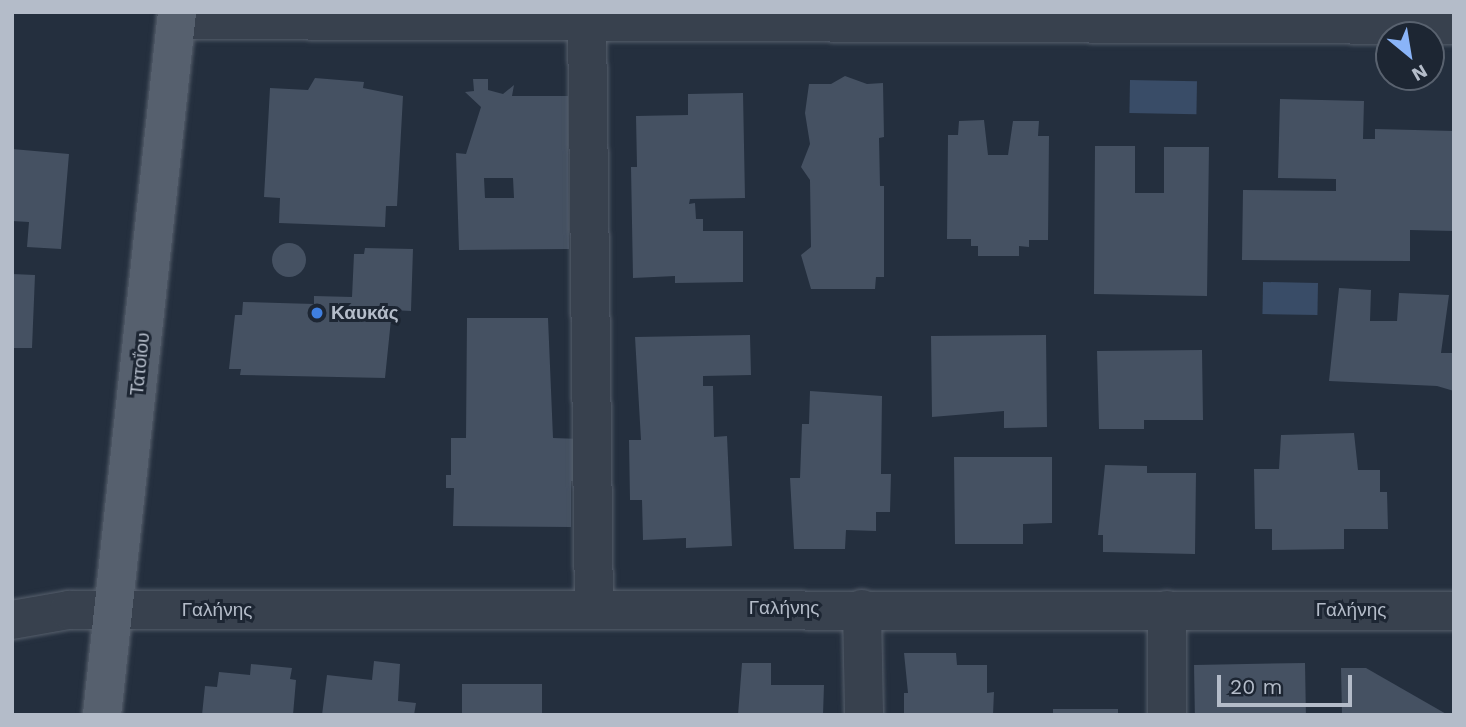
<!DOCTYPE html>
<meta charset="utf-8">
<style>
body{margin:0}
#map{position:relative;width:1466px;height:727px;overflow:hidden;background:#242f3e;font-family:"Work Sans",sans-serif}
div>[style]{position:absolute}
.water>*{inset:0;background:#394c67;transform-origin:0 0}
.building>*{inset:0;background:#455162;transform-origin:0 0}
.round{border-radius:50%}
.roads{filter:drop-shadow(0 0 2px #565f6c) drop-shadow(0 0 2px #565f6c)}
.minor>*{height:38px;margin:-19px;padding:0 19px;transform-origin:19px;border-radius:19px;background:#38414e}
.major>*{height:38px;margin:-19px;padding:0 19px;transform-origin:19px;border-radius:19px;background:#56606e}
.dots>*{width:19px;height:19px;translate:-50% -50%;box-sizing:border-box;border:4px solid #1d2633;border-radius:50%}
span{translate:-50% -50%;white-space:nowrap;text-align:center;line-height:1.15;-webkit-text-stroke:6px #1d2633;paint-order:stroke}
.poi-label{font-size:19px;color:#b4bcc9;font-weight:700}
.left{translate:0 -50%;text-align:left}
.street-label{font-size:19px;color:#b4bcc9}
.frame{position:absolute;inset:0;border:14px solid #b4bcc9;pointer-events:none}
.north{position:absolute;left:1375px;top:21px;width:70px;height:70px;box-sizing:border-box;background:#1d2633;border:2px solid #59626f;border-radius:50%;rotate:150deg;font-size:19px;font-weight:700;line-height:28px;text-align:center;color:#b4bcc9}
.north::after{content:'';display:block;margin:auto;width:24px;height:32px;background:#8ab4f8;clip-path:polygon(50% 0,100% 100%,50% 72%,0 100%)}
.scale{position:absolute;left:1217px;top:675px;width:135px;height:32px;box-sizing:border-box;border:4px solid #b4bcc9;border-top:0;padding-left:9px;font-size:21px;line-height:24px;white-space:nowrap;color:#b4bcc9;-webkit-text-stroke:5px #1d2633;paint-order:stroke}
</style>
<div id="map">
<div class="water">
<div style="left:1130px;top:80px;width:67px;height:33px;rotate:1deg"></div>
<div style="left:1263px;top:282px;width:55px;height:32px;rotate:1deg"></div>
</div>
<div class="building">
<div style="clip-path:polygon(845px 76px,867px 84px,883px 83px,884px 137px,879px 138px,880px 186px,884px 186px,884px 277px,876px 277px,875px 289px,811px 289px,801px 255px,811px 247px,810px 180px,801px 167px,810px 144px,805px 113px,809px 84px,831px 84px)"></div>
<div style="clip-path:polygon(315px 78px,364px 82px,363px 88px,403px 96px,397px 206px,386px 206px,385px 227px,279px 223px,280px 198px,264px 197px,270px 88px,308px 90px)"></div>
<div style="clip-path:polygon(evenodd,473px 79px,488px 79px,488px 90px,503px 94px,514px 85px,512px 96px,568px 96px,569px 249px,459px 250px,456px 153px,466px 154px,481px 107px,465px 92px,474px 91px,473px 79px,484px 178px,513px 178px,514px 198px,485px 198px,484px 178px)"></div>
<div style="clip-path:polygon(743px 93px,745px 198px,690px 199px,689px 204px,695px 203px,696px 219px,703px 219px,703px 231px,743px 231px,743px 282px,675px 283px,675px 276px,633px 278px,631px 167px,637px 167px,636px 116px,688px 115px,688px 94px)"></div>
<div style="clip-path:polygon(1280px 99px,1364px 101px,1363px 139px,1375px 139px,1375px 129px,1454px 131px,1454px 231px,1410px 230px,1410px 261px,1242px 260px,1243px 190px,1336px 191px,1336px 179px,1278px 178px)"></div>
<div style="clip-path:polygon(984px 120px,988px 155px,1008px 155px,1013px 121px,1039px 121px,1038px 136px,1049px 136px,1048px 240px,1029px 240px,1029px 247px,1019px 246px,1019px 256px,978px 256px,978px 246px,971px 246px,971px 239px,947px 239px,948px 135px,958px 135px,959px 121px)"></div>
<div style="clip-path:polygon(1095px 146px,1135px 146px,1135px 193px,1164px 193px,1164px 147px,1209px 147px,1207px 296px,1094px 294px)"></div>
<div style="clip-path:polygon(12px 149px,69px 154px,61px 249px,27px 247px,29px 222px,12px 221px)"></div>
<div class="round" style="left:272px;top:243px;width:34px;height:34px"></div>
<div style="clip-path:polygon(365px 248px,413px 249px,411px 311px,392px 310px,385px 378px,240px 375px,241px 369px,229px 369px,235px 315px,242px 315px,243px 302px,314px 304px,314px 296px,352px 297px,354px 254px,364px 254px)"></div>
<div style="clip-path:polygon(12px 274px,35px 275px,32px 348px,12px 348px)"></div>
<div style="clip-path:polygon(1339px 288px,1371px 290px,1370px 321px,1397px 321px,1399px 293px,1449px 295px,1441px 353px,1454px 353px,1454px 391px,1437px 386px,1329px 381px)"></div>
<div style="clip-path:polygon(467px 318px,548px 318px,553px 438px,581px 439px,581px 481px,571px 481px,571px 527px,453px 526px,454px 488px,446px 488px,446px 475px,451px 475px,451px 438px,466px 438px)"></div>
<div style="clip-path:polygon(750px 335px,751px 375px,703px 376px,703px 386px,713px 386px,714px 437px,727px 436px,732px 546px,686px 548px,686px 538px,643px 540px,642px 500px,630px 500px,629px 440px,641px 440px,635px 337px)"></div>
<div style="clip-path:polygon(1046px 335px,1047px 427px,1004px 428px,1004px 411px,932px 417px,931px 336px)"></div>
<div style="clip-path:polygon(1202px 350px,1203px 420px,1144px 420px,1144px 429px,1099px 429px,1097px 351px)"></div>
<div style="clip-path:polygon(810px 391px,882px 396px,881px 474px,891px 474px,890px 512px,876px 512px,876px 531px,846px 530px,845px 549px,794px 549px,790px 478px,800px 478px,802px 424px,809px 424px)"></div>
<div style="clip-path:polygon(1354px 433px,1358px 470px,1380px 470px,1380px 492px,1387px 492px,1388px 529px,1344px 529px,1344px 549px,1272px 550px,1272px 529px,1255px 529px,1254px 469px,1279px 469px,1281px 435px)"></div>
<div style="clip-path:polygon(954px 457px,1052px 457px,1052px 523px,1023px 524px,1023px 544px,955px 544px)"></div>
<div style="clip-path:polygon(1105px 465px,1147px 466px,1147px 473px,1196px 473px,1195px 554px,1103px 552px,1103px 535px,1098px 535px)"></div>
<div style="clip-path:polygon(904px 653px,956px 653px,957px 665px,987px 665px,987px 693px,994px 692px,993px 715px,904px 715px,904px 693px,908px 693px)"></div>
<div style="clip-path:polygon(374px 661px,400px 664px,398px 701px,416px 703px,414px 715px,322px 715px,327px 675px,372px 680px)"></div>
<div style="clip-path:polygon(742px 663px,771px 663px,771px 685px,824px 685px,823px 715px,738px 715px)"></div>
<div style="left:1305px;top:663px;width:52px;height:111px;rotate:89deg"></div>
<div style="clip-path:polygon(251px 664px,292px 668px,290px 679px,296px 680px,293px 715px,202px 715px,205px 686px,217px 687px,219px 672px,250px 675px)"></div>
<div style="clip-path:polygon(1341px 668px,1366px 668px,1448px 715px,1342px 715px)"></div>
<div style="left:462px;top:684px;width:80px;height:31px"></div>
<div style="left:1053px;top:709px;width:65px;height:6px"></div>
</div>
<div class="roads">
<div class="minor">
<div style="left:176px;top:20px;width:1278px;rotate:0.22deg"></div>
<div style="left:587px;top:21px;width:587px;rotate:89.32deg"></div>
<div style="left:862px;top:609px;width:106px;rotate:88.9deg"></div>
<div style="left:1167px;top:610px;width:105px;rotate:90deg"></div>
<div style="left:12px;top:620px;width:58px;rotate:-10deg"></div>
<div style="left:69px;top:610px;width:1385px;rotate:0.04deg"></div>
</div>
<div class="major">
<div style="left:102px;top:715px;width:707px;rotate:-83.91deg"></div>
</div>
</div>
<div class="dots">
<div style="left:317px;top:313px;background:#3f7fe0"></div>
</div>
<div class="poi-label">
<span class="left" style="left:331px;top:313px">Καυκάς</span>
</div>
<div class="street-label">
<span style="left:140px;top:364px;rotate:-84deg">Τατοΐου</span>
<span style="left:784px;top:608px">Γαλήνης</span>
<span style="left:217px;top:610px">Γαλήνης</span>
<span style="left:1351px;top:610px">Γαλήνης</span>
</div>
<div class="frame"></div>
<div class="north">N</div>
<div class="scale">20 m</div>
</div>
